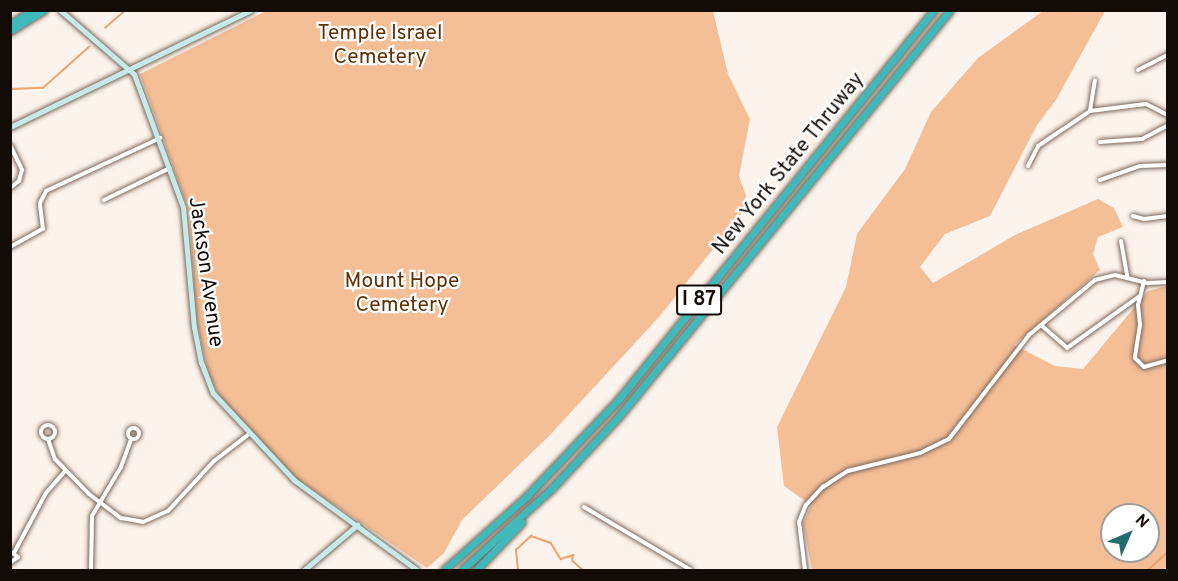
<!DOCTYPE html>
<style>
body{margin:0}
#map{position:relative;width:1178px;height:581px;overflow:hidden;background:#fcf3ec;font-family:Overpass,sans-serif}
div>[style]{position:absolute}
.green>*{inset:0;background:#f4be97}
.stream>*{height:1.5px;margin:-0.75px;padding:0 0.75px;transform-origin:0.75px;border-radius:0.75px;background:#eea46c}
.roads{filter:drop-shadow(0 0 2px #7c6759) drop-shadow(0 0 2px #7c6759)}
.street>*{height:4px;margin:-2px;padding:0 2px;transform-origin:2px;border-radius:2px;background:#fff}
.street>.ring{margin:-2px;padding:0;box-sizing:content-box;background:none;border:4px solid #fff;border-radius:50%}
.secondary>*{height:5px;margin:-2.5px;padding:0 2.5px;transform-origin:2.5px;border-radius:2.5px;background:#c6eaea}
.highway>*{height:7px;margin:-3.5px;padding:0 3.5px;transform-origin:3.5px;border-radius:3.5px;background:#41b8ba}
span{translate:-50% -50%;white-space:nowrap;text-align:center;line-height:1.15;-webkit-text-stroke:4.5px #fff;paint-order:stroke}
.shield-label span{padding:2px 4px;background:#fff;border:2px solid;border-radius:4px;-webkit-text-stroke-width:0}
.shield-label{font-size:20px;color:#130b06;font-weight:700}
.park-label{font-size:21px;color:#613104}
.street-label{font-size:21px;color:#130b06}
.frame{position:absolute;inset:0;border:12px solid #130b06;pointer-events:none}
.north{position:absolute;left:1100px;top:503px;width:60px;height:60px;box-sizing:border-box;background:#fff;border:2px solid #a19d9b;border-radius:50%;rotate:45deg;font-size:16px;font-weight:700;line-height:24px;text-align:center;color:#130b06}
.north::after{content:'';display:block;margin:auto;width:21px;height:27px;background:#226e6f;clip-path:polygon(50% 0,100% 100%,50% 72%,0 100%)}
</style>
<div id="map">
<div class="green">
<div style="clip-path:polygon(266px 11px,713px 11px,728px 74px,750px 119px,739px 176px,749px 204px,659px 317px,550px 435px,462px 520px,444px 553px,427px 568px,293px 476px,220px 396px,209px 375px,197px 323px,189px 211px,140px 74px)"></div>
<div style="clip-path:polygon(evenodd,1043px 11px,1105px 11px,1056px 100px,1037px 125px,990px 216px,945px 234px,920px 267px,933px 283px,1015px 235px,1098px 199px,1114px 208px,1123px 227px,1098px 237px,1093px 254px,1100px 270px,1014px 345px,1055px 366px,1083px 369px,1148px 291px,1167px 286px,1167px 570px,812px 570px,803px 524px,811px 505px,784px 486px,777px 427px,846px 287px,857px 234px,905px 169px,931px 112px,978px 58px,1043px 11px,1112px 515px,1148px 515px,1148px 551px,1112px 551px,1112px 515px)"></div>
</div>
<div class="stream">
<div style="left:105px;top:28px;width:28px;rotate:-41deg"></div>
<div style="left:10px;top:89px;width:33px;rotate:-2deg"></div>
<div style="left:43px;top:88px;width:62px;rotate:-41.7deg"></div>
<div style="left:518px;top:570px;width:20px;rotate:-96deg"></div>
<div style="left:516px;top:550px;width:21px;rotate:-43deg"></div>
<div style="left:531px;top:536px;width:21px;rotate:19deg"></div>
<div style="left:551px;top:543px;width:19px;rotate:58deg"></div>
<div style="left:561px;top:559px;width:13px;rotate:-18deg"></div>
<div style="left:573px;top:555px;width:6px;rotate:90deg"></div>
<div style="left:573px;top:561px;width:13px;rotate:42deg"></div>
<div style="left:1148px;top:570px;width:27px;rotate:-42deg"></div>
</div>
<div class="roads">
<div class="street">
<div style="left:1138px;top:70px;width:34px;rotate:-27deg"></div>
<div style="left:1090px;top:111px;width:31px;rotate:-81deg"></div>
<div style="left:1100px;top:142px;width:42px;rotate:-4.1deg"></div>
<div style="left:1142px;top:139px;width:30px;rotate:-28deg"></div>
<div style="left:10px;top:145px;width:28px;rotate:64deg"></div>
<div style="left:22px;top:170px;width:11px;rotate:105deg"></div>
<div style="left:19px;top:181px;width:11px;rotate:142deg"></div>
<div style="left:1028px;top:166px;width:22px;rotate:-63deg"></div>
<div style="left:1038px;top:146px;width:63px;rotate:-33.9deg"></div>
<div style="left:1090px;top:111px;width:56px;rotate:-7.1deg"></div>
<div style="left:1146px;top:104px;width:25px;rotate:27deg"></div>
<div style="left:1100px;top:180px;width:42px;rotate:-19.3deg"></div>
<div style="left:1140px;top:166px;width:28px;rotate:-2deg"></div>
<div style="left:104px;top:200px;width:73px;rotate:-25.9deg"></div>
<div style="left:1133px;top:216px;width:11px;rotate:15deg"></div>
<div style="left:1144px;top:219px;width:24px;rotate:-7deg"></div>
<div style="left:1121px;top:241px;width:36px;rotate:80deg"></div>
<div style="left:10px;top:247px;width:38px;rotate:-29deg"></div>
<div style="left:43px;top:229px;width:26px;rotate:-97deg"></div>
<div style="left:40px;top:203px;width:13px;rotate:-63deg"></div>
<div style="left:46px;top:191px;width:126px;rotate:-24.9deg"></div>
<div style="left:1144px;top:281px;width:25px;rotate:104deg"></div>
<div style="left:1138px;top:305px;width:20px;rotate:84deg"></div>
<div style="left:1140px;top:325px;width:33px;rotate:99deg"></div>
<div style="left:1135px;top:358px;width:13px;rotate:45deg"></div>
<div style="left:1144px;top:367px;width:25px;rotate:-16deg"></div>
<div style="left:1041px;top:325px;width:35px;rotate:41deg"></div>
<div style="left:1067px;top:348px;width:90px;rotate:-35.5deg"></div>
<div class="ring" style="left:41px;top:425px;width:10px;height:10px"></div>
<div class="ring" style="left:127.5px;top:427.5px;width:7px;height:7px"></div>
<div style="left:48px;top:439px;width:21px;rotate:71deg"></div>
<div style="left:55px;top:459px;width:49px;rotate:45.8deg"></div>
<div style="left:89px;top:494px;width:40px;rotate:37deg"></div>
<div style="left:121px;top:518px;width:22px;rotate:10deg"></div>
<div style="left:143px;top:522px;width:27px;rotate:-24deg"></div>
<div style="left:168px;top:511px;width:68px;rotate:-47.4deg"></div>
<div style="left:214px;top:461px;width:44px;rotate:-37.6deg"></div>
<div style="left:584px;top:507px;width:124px;rotate:30.5deg"></div>
<div style="left:10px;top:551px;width:10px;rotate:37deg"></div>
<div style="left:18px;top:557px;width:10px;rotate:143deg"></div>
<div style="left:15px;top:551px;width:66px;rotate:-61.9deg"></div>
<div style="left:46px;top:493px;width:29px;rotate:-49deg"></div>
<div style="left:91px;top:570px;width:54px;rotate:-88.9deg"></div>
<div style="left:92px;top:516px;width:57px;rotate:-59.4deg"></div>
<div style="left:121px;top:467px;width:30px;rotate:-70deg"></div>
<div style="left:805px;top:570px;width:48px;rotate:-97.1deg"></div>
<div style="left:799px;top:522px;width:18px;rotate:-68deg"></div>
<div style="left:806px;top:505px;width:25px;rotate:-47deg"></div>
<div style="left:823px;top:487px;width:30px;rotate:-33deg"></div>
<div style="left:848px;top:471px;width:74px;rotate:-14deg"></div>
<div style="left:920px;top:453px;width:32px;rotate:-26deg"></div>
<div style="left:949px;top:439px;width:131px;rotate:-52.4deg"></div>
<div style="left:1029px;top:335px;width:86px;rotate:-39.8deg"></div>
<div style="left:1095px;top:280px;width:21px;rotate:-14deg"></div>
<div style="left:1115px;top:275px;width:34px;rotate:14deg"></div>
<div style="left:1148px;top:283px;width:20px;rotate:-3deg"></div>
</div>
<div class="secondary">
<div style="left:60px;top:10px;width:98px;rotate:40.9deg"></div>
<div style="left:134px;top:74px;width:142px;rotate:69.8deg"></div>
<div style="left:183px;top:207px;width:121px;rotate:84.8deg"></div>
<div style="left:194px;top:327px;width:36px;rotate:79deg"></div>
<div style="left:201px;top:362px;width:33px;rotate:69deg"></div>
<div style="left:213px;top:393px;width:119px;rotate:47deg"></div>
<div style="left:294px;top:480px;width:152px;rotate:36.2deg"></div>
<div style="left:10px;top:127px;width:268px;rotate:-25.9deg"></div>
<div style="left:304px;top:570px;width:70px;rotate:-40.3deg"></div>
</div>
<div class="highway">
<div style="left:10px;top:24px;width:27px;rotate:-31deg"></div>
<div style="left:10px;top:31px;width:40px;rotate:-32deg"></div>
<div style="left:444px;top:570px;width:110px;rotate:-41.7deg"></div>
<div style="left:526px;top:497px;width:135px;rotate:-46.5deg"></div>
<div style="left:619px;top:399px;width:501px;rotate:-51deg"></div>
<div style="left:462px;top:570px;width:122px;rotate:-42.3deg"></div>
<div style="left:552px;top:488px;width:100px;rotate:-47deg"></div>
<div style="left:620px;top:415px;width:522px;rotate:-50.83deg"></div>
<div style="left:476px;top:570px;width:66px;rotate:-46.2deg"></div>
</div>
</div>
<div class="shield-label">
<span style="left:699px;top:300px">I 87</span>
</div>
<div class="park-label">
<span style="left:380px;top:46px">Temple Israel<br>Cemetery</span>
<span style="left:402px;top:294px">Mount Hope<br>Cemetery</span>
</div>
<div class="street-label">
<span style="left:789px;top:164px;rotate:-51deg">New York State Thruway</span>
<span style="left:205px;top:272px;rotate:82deg">Jackson Avenue</span>
</div>
<div class="frame"></div>
<div class="north">N</div>
</div>
